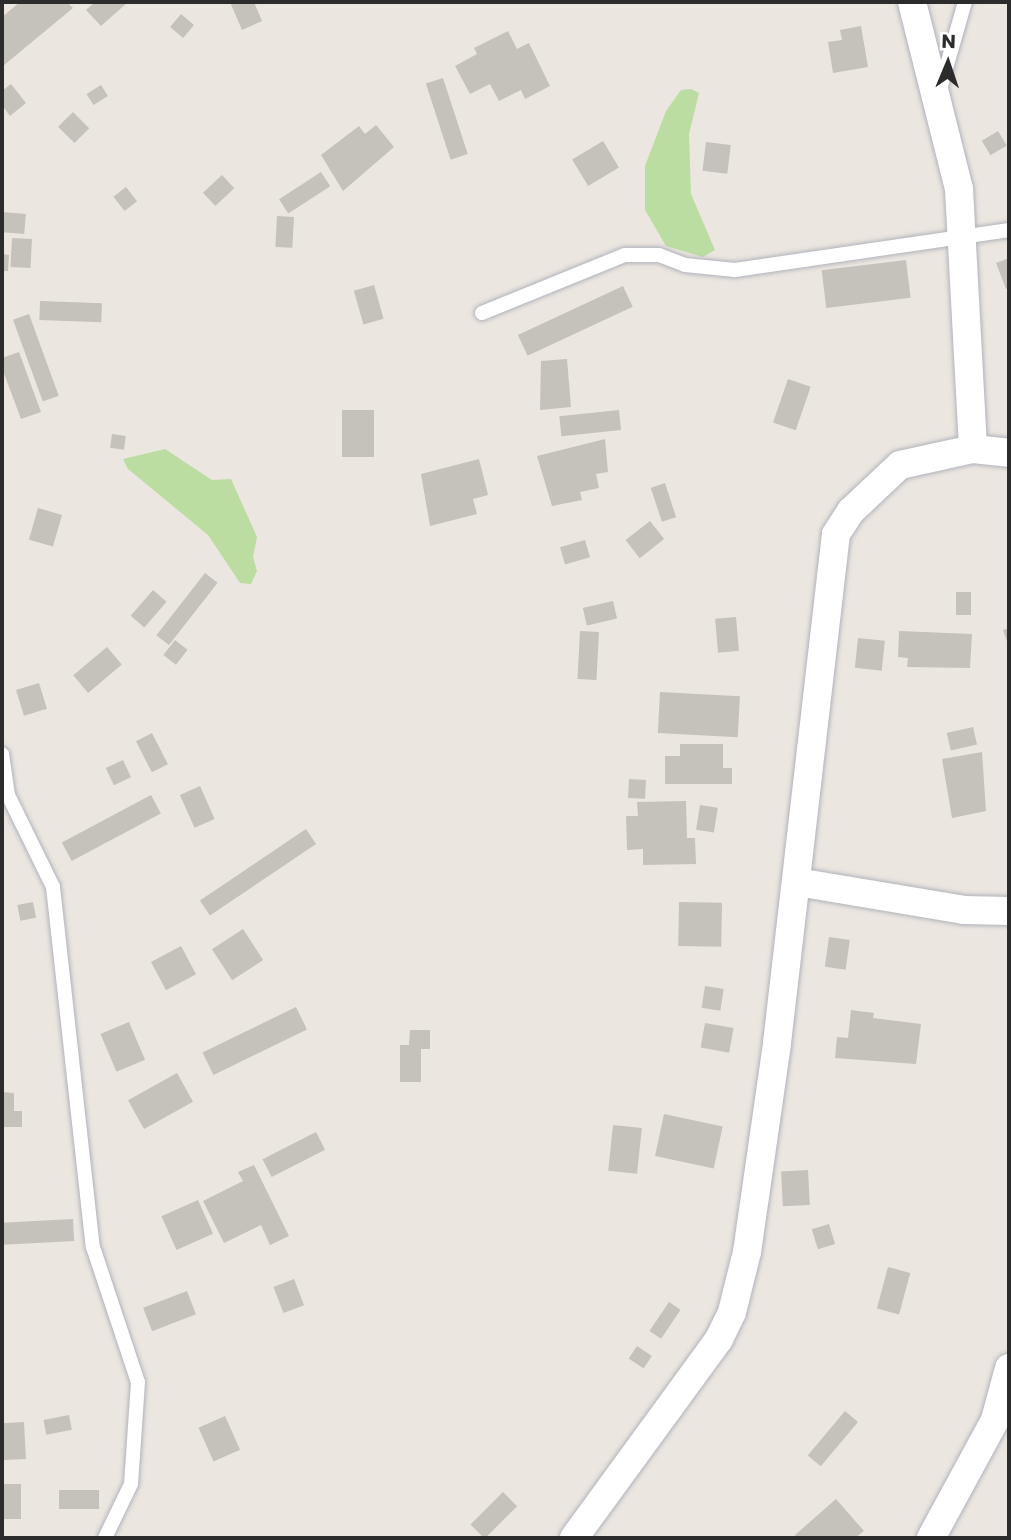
<!DOCTYPE html>
<style>
body{margin:0}
#map{position:relative;width:1011px;height:1540px;overflow:hidden;background:#ece6e0;font-family:Poppins,sans-serif}
div>[style]{position:absolute}
.green>*{inset:0;background:#bcdda2}
.building>*{inset:0;background:#c5c1bb;transform-origin:0 0}
.roads{filter:drop-shadow(0 0 2px #b0b3bb) drop-shadow(0 0 2px #b0b3bb)}
.service>*{height:14px;margin:-7px;padding:0 7px;transform-origin:7px;border-radius:7px;background:#fff}
.minor>*{height:28px;margin:-14px;padding:0 14px;transform-origin:14px;border-radius:14px;background:#fff}
span{translate:-50% -50%;white-space:nowrap;text-align:center;line-height:1.15;-webkit-text-stroke:6px #fff;paint-order:stroke}
.frame{position:absolute;inset:0;border:4px solid #2c2c2c;pointer-events:none}
.north{position:absolute;left:913px;top:28px;width:70px;height:70px;-webkit-text-stroke:5px #fff;paint-order:stroke;rotate:2deg;font-size:19px;font-weight:700;line-height:28px;text-align:center;color:#2c2c2c}
.north::after{content:'';display:block;margin:auto;width:24px;height:32px;background:#2c2c2c;clip-path:polygon(50% 0,100% 100%,50% 72%,0 100%)}
</style>
<div id="map">
<div class="green">
<div style="clip-path:polygon(691px 89px,699px 93px,689px 134px,691px 194px,715px 250px,703px 257px,666px 246px,645px 210px,645px 166px,666px 111px,681px 90px)"></div>
<div style="clip-path:polygon(165px 449px,212px 480px,231px 479px,257px 537px,253px 557px,257px 571px,251px 584px,240px 583px,208px 535px,128px 469px,123px 459px)"></div>
</div>
<div class="building">
<div style="clip-path:polygon(20px 2px,67px 2px,73px 8px,3px 66px,2px 17px)"></div>
<div style="clip-path:polygon(95px 2px,128px 2px,101px 26px,86px 10px)"></div>
<div style="clip-path:polygon(230px 2px,254px 2px,262px 21px,242px 30px)"></div>
<div style="left:181px;top:14px;width:17px;height:17px;rotate:40deg"></div>
<div style="clip-path:polygon(861px 26px,868px 67px,833px 73px,828px 42px,842px 40px,840px 30px)"></div>
<div style="clip-path:polygon(508px 31px,517px 49px,529px 43px,550px 86px,525px 99px,521px 90px,499px 101px,490px 84px,470px 94px,455px 66px,477px 54px,474px 48px)"></div>
<div style="left:443px;top:78px;width:80px;height:18px;rotate:72deg"></div>
<div style="clip-path:polygon(11px 84px,26px 103px,10px 116px,2px 105px,2px 91px)"></div>
<div style="left:101px;top:85px;width:13px;height:17px;rotate:58deg"></div>
<div style="left:73px;top:112px;width:23px;height:21px;rotate:45deg"></div>
<div style="clip-path:polygon(376px 125px,394px 147px,343px 191px,321px 155px,359px 126px,365px 134px)"></div>
<div style="left:998px;top:131px;width:17px;height:19px;rotate:59deg"></div>
<div style="left:603px;top:141px;width:31px;height:36px;rotate:59deg"></div>
<div style="left:706px;top:142px;width:25px;height:29px;rotate:7deg"></div>
<div style="left:321px;top:172px;width:17px;height:50px;rotate:57deg"></div>
<div style="left:222px;top:175px;width:18px;height:26px;rotate:47deg"></div>
<div style="left:126px;top:187px;width:18px;height:16px;rotate:52deg"></div>
<div style="left:2px;top:212px;width:24px;height:20px;rotate:5deg"></div>
<div style="left:277px;top:216px;width:17px;height:31px;rotate:3deg"></div>
<div style="left:12px;top:238px;width:20px;height:29px;rotate:3deg"></div>
<div style="clip-path:polygon(2px 254px,9px 255px,8px 271px,2px 271px)"></div>
<div style="clip-path:polygon(1009px 258px,1009px 288px,1006px 289px,996px 263px)"></div>
<div style="left:906px;top:260px;width:38px;height:85px;rotate:83deg"></div>
<div style="left:374px;top:285px;width:35px;height:21px;rotate:74deg"></div>
<div style="left:623px;top:286px;width:23px;height:116px;rotate:65deg"></div>
<div style="left:40px;top:301px;width:62px;height:19px;rotate:2deg"></div>
<div style="left:29px;top:314px;width:87px;height:17px;rotate:70deg"></div>
<div style="clip-path:polygon(19px 352px,41px 412px,21px 419px,2px 368px,2px 358px)"></div>
<div style="clip-path:polygon(567px 359px,571px 407px,540px 410px,541px 361px)"></div>
<div style="left:788px;top:379px;width:24px;height:46px;rotate:19deg"></div>
<div style="left:342px;top:410px;width:32px;height:47px"></div>
<div style="left:619px;top:410px;width:20px;height:60px;rotate:84deg"></div>
<div style="left:112px;top:434px;width:14px;height:14px;rotate:8deg"></div>
<div style="clip-path:polygon(605px 439px,608px 472px,596px 474px,599px 488px,580px 492px,582px 500px,552px 506px,537px 456px)"></div>
<div style="clip-path:polygon(479px 459px,488px 495px,473px 499px,477px 514px,430px 526px,421px 474px)"></div>
<div style="left:665px;top:483px;width:36px;height:15px;rotate:72deg"></div>
<div style="left:38px;top:508px;width:25px;height:33px;rotate:16deg"></div>
<div style="left:650px;top:521px;width:23px;height:31px;rotate:52deg"></div>
<div style="left:585px;top:540px;width:18px;height:26px;rotate:74deg"></div>
<div style="left:205px;top:573px;width:16px;height:79px;rotate:38deg"></div>
<div style="left:153px;top:590px;width:18px;height:34px;rotate:41deg"></div>
<div style="left:956px;top:592px;width:15px;height:23px"></div>
<div style="left:613px;top:601px;width:18px;height:31px;rotate:77deg"></div>
<div style="left:736px;top:617px;width:34px;height:21px;rotate:85deg"></div>
<div style="clip-path:polygon(1009px 628px,1009px 647px,1003px 630px)"></div>
<div style="left:580px;top:631px;width:19px;height:48px;rotate:3deg"></div>
<div style="clip-path:polygon(899px 631px,972px 634px,970px 668px,907px 667px,908px 658px,898px 657px)"></div>
<div style="left:858px;top:638px;width:27px;height:30px;rotate:6deg"></div>
<div style="left:175px;top:640px;width:16px;height:19px;rotate:38deg"></div>
<div style="left:107px;top:647px;width:23px;height:44px;rotate:50deg"></div>
<div style="left:39px;top:683px;width:27px;height:24px;rotate:73deg"></div>
<div style="left:660px;top:692px;width:80px;height:41px;rotate:3deg"></div>
<div style="left:973px;top:727px;width:18px;height:27px;rotate:77deg"></div>
<div style="left:152px;top:733px;width:35px;height:18px;rotate:63deg"></div>
<div style="clip-path:polygon(680px 744px,723px 744px,723px 768px,732px 768px,732px 784px,665px 784px,665px 756px,680px 756px)"></div>
<div style="clip-path:polygon(982px 752px,986px 811px,952px 818px,942px 759px)"></div>
<div style="left:123px;top:760px;width:19px;height:19px;rotate:65deg"></div>
<div style="left:629px;top:779px;width:17px;height:19px;rotate:3deg"></div>
<div style="left:200px;top:786px;width:36px;height:22px;rotate:66deg"></div>
<div style="left:151px;top:795px;width:21px;height:101px;rotate:62deg"></div>
<div style="clip-path:polygon(686px 801px,687px 838px,695px 838px,696px 864px,643px 865px,643px 849px,627px 850px,626px 816px,638px 816px,637px 802px)"></div>
<div style="left:700px;top:805px;width:18px;height:25px;rotate:9deg"></div>
<div style="left:306px;top:829px;width:18px;height:128px;rotate:56deg"></div>
<div style="left:33px;top:902px;width:16px;height:16px;rotate:79deg"></div>
<div style="left:679px;top:902px;width:43px;height:44px;rotate:1deg"></div>
<div style="left:243px;top:929px;width:37px;height:37px;rotate:57deg"></div>
<div style="left:829px;top:937px;width:21px;height:30px;rotate:8deg"></div>
<div style="left:181px;top:946px;width:32px;height:34px;rotate:62deg"></div>
<div style="left:705px;top:986px;width:19px;height:22px;rotate:9deg"></div>
<div style="left:296px;top:1007px;width:25px;height:104px;rotate:64deg"></div>
<div style="clip-path:polygon(851px 1010px,874px 1013px,873px 1018px,921px 1024px,916px 1064px,835px 1058px,837px 1037px,848px 1038px)"></div>
<div style="left:129px;top:1022px;width:41px;height:31px;rotate:67deg"></div>
<div style="left:705px;top:1023px;width:29px;height:25px;rotate:10deg"></div>
<div style="clip-path:polygon(410px 1030px,430px 1030px,430px 1049px,421px 1049px,421px 1082px,400px 1082px,400px 1045px,409px 1045px)"></div>
<div style="left:177px;top:1073px;width:33px;height:56px;rotate:61deg"></div>
<div style="clip-path:polygon(2px 1092px,14px 1093px,14px 1111px,22px 1111px,22px 1127px,2px 1127px)"></div>
<div style="left:664px;top:1114px;width:60px;height:43px;rotate:12deg"></div>
<div style="left:613px;top:1125px;width:29px;height:46px;rotate:6deg"></div>
<div style="left:316px;top:1132px;width:20px;height:60px;rotate:63deg"></div>
<div style="clip-path:polygon(254px 1165px,289px 1236px,270px 1245px,261px 1225px,224px 1243px,203px 1201px,243px 1181px,238px 1172px)"></div>
<div style="left:808px;top:1170px;width:35px;height:27px;rotate:87deg"></div>
<div style="left:198px;top:1200px;width:37px;height:40px;rotate:66deg"></div>
<div style="left:73px;top:1219px;width:22px;height:71px;rotate:87deg"></div>
<div style="left:829px;top:1224px;width:21px;height:18px;rotate:73deg"></div>
<div style="left:888px;top:1267px;width:23px;height:43px;rotate:15deg"></div>
<div style="left:294px;top:1279px;width:28px;height:22px;rotate:69deg"></div>
<div style="left:187px;top:1291px;width:25px;height:47px;rotate:69deg"></div>
<div style="left:669px;top:1302px;width:14px;height:35px;rotate:34deg"></div>
<div style="left:637px;top:1346px;width:18px;height:15px;rotate:34deg"></div>
<div style="left:845px;top:1411px;width:17px;height:58px;rotate:40deg"></div>
<div style="left:69px;top:1415px;width:15px;height:26px;rotate:79deg"></div>
<div style="left:225px;top:1416px;width:37px;height:29px;rotate:66deg"></div>
<div style="left:24px;top:1422px;width:37px;height:22px;rotate:87deg"></div>
<div style="left:2px;top:1484px;width:19px;height:35px"></div>
<div style="left:99px;top:1490px;width:19px;height:40px;rotate:90deg"></div>
<div style="left:503px;top:1492px;width:20px;height:46px;rotate:45deg"></div>
<div style="clip-path:polygon(836px 1499px,864px 1531px,855px 1538px,797px 1538px,795px 1535px)"></div>
</div>
<div class="roads">
<div class="service">
<div style="left:939px;top:93px;width:95px;rotate:-74.1deg"></div>
<div style="left:482px;top:313px;width:154px;rotate:-22.1deg"></div>
<div style="left:625px;top:255px;width:34px"></div>
<div style="left:659px;top:255px;width:28px;rotate:21deg"></div>
<div style="left:685px;top:265px;width:50px;rotate:5.7deg"></div>
<div style="left:735px;top:270px;width:277px;rotate:-8.3deg"></div>
<div style="left:2px;top:754px;width:41px;rotate:81.7deg"></div>
<div style="left:8px;top:795px;width:102px;rotate:63.9deg"></div>
<div style="left:53px;top:887px;width:362px;rotate:83.7deg"></div>
<div style="left:93px;top:1247px;width:142px;rotate:71.6deg"></div>
<div style="left:138px;top:1382px;width:102px;rotate:93.9deg"></div>
<div style="left:131px;top:1484px;width:60px;rotate:115.7deg"></div>
</div>
<div class="minor">
<div style="left:912px;top:2px;width:193px;rotate:75.9deg"></div>
<div style="left:959px;top:189px;width:260px;rotate:86.9deg"></div>
<div style="left:797px;top:882px;width:169px;rotate:9.5deg"></div>
<div style="left:964px;top:910px;width:45px;rotate:1.3deg"></div>
<div style="left:574px;top:1538px;width:246px;rotate:-53.9deg"></div>
<div style="left:719px;top:1339px;width:30px;rotate:-64deg"></div>
<div style="left:732px;top:1312px;width:62px;rotate:-76deg"></div>
<div style="left:747px;top:1252px;width:211px;rotate:-81.8deg"></div>
<div style="left:777px;top:1043px;width:512px;rotate:-83.39deg"></div>
<div style="left:836px;top:534px;width:27px;rotate:-57deg"></div>
<div style="left:851px;top:511px;width:67px;rotate:-43.2deg"></div>
<div style="left:900px;top:465px;width:75px;rotate:-12.4deg"></div>
<div style="left:973px;top:449px;width:36px;rotate:6deg"></div>
<div style="left:931px;top:1538px;width:134px;rotate:-61.5deg"></div>
<div style="left:995px;top:1420px;width:54px;rotate:-74.9deg"></div>
</div>
</div>
<div class="frame"></div>
<div class="north">N</div>
</div>
